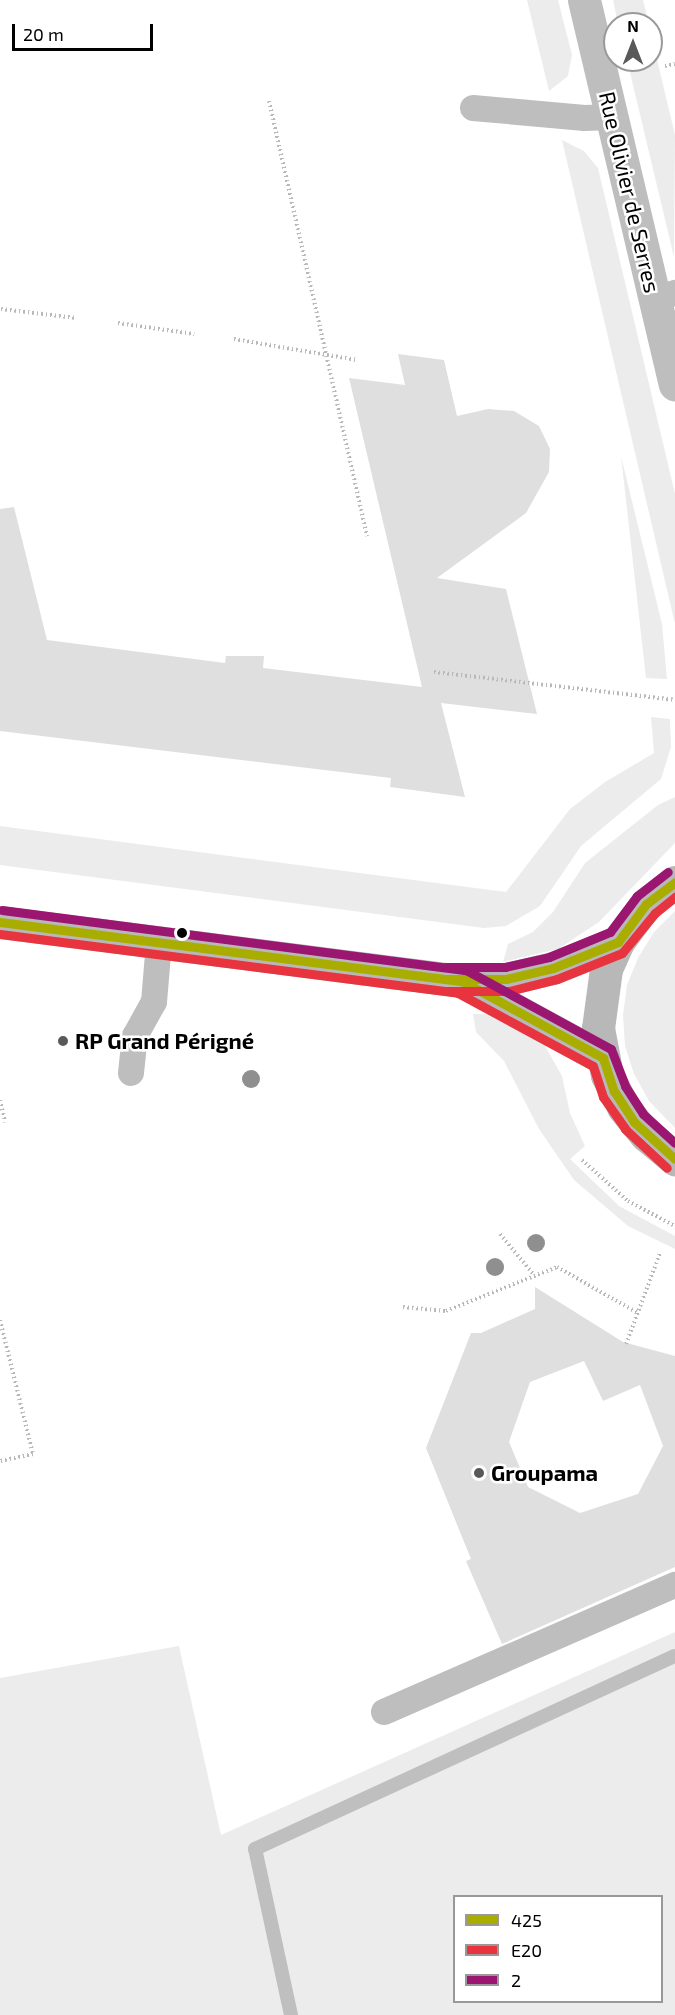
<!DOCTYPE html>
<meta charset="utf-8">
<style>
body{margin:0}
#map{position:relative;width:675px;height:2015px;overflow:hidden;background:#fff;font-family:"Exo 2",sans-serif}
div>[style]{position:absolute}
.green>*{inset:0;background:#ececec}
.stream>*{height:14px;margin:-7px;padding:0 7px;transform-origin:7px;border-radius:7px;background:#bfbfbf}
.building>*{inset:0;background:#dfdfdf}
.path>*{height:4px;margin-top:-2px;transform-origin:0;background:repeating-linear-gradient(90deg,#b9b9b9 0 1.5px,transparent 0 4.5px)}
.lane>*{height:26px;margin:-13px;padding:0 13px;transform-origin:13px;border-radius:13px;background:#bebebe}
.street>*{height:33px;margin:-16.5px;padding:0 16.5px;transform-origin:16.5px;border-radius:16.5px;background:#bebebe}
.secondary>*{height:33px;margin:-16.5px;padding:0 16.5px;transform-origin:16.5px;border-radius:16.5px;background:#b8b8b8}
.bus-1>*{height:9px;margin:-4.5px;padding:0 4.5px;transform-origin:4.5px;border-radius:4.5px;background:#a9ad00}
.bus-2>*{height:9px;margin:-4.5px;padding:0 4.5px;transform-origin:4.5px;border-radius:4.5px;background:#e7343f}
.bus-3>*{height:9px;margin:-4.5px;padding:0 4.5px;transform-origin:4.5px;border-radius:4.5px;background:#9b1670}
.trees>*{width:18px;height:18px;margin:-9px;border-radius:50%;background:#8f8f8f}
.dots>*{width:16px;height:16px;translate:-50% -50%;box-sizing:border-box;border:3px solid #fff;border-radius:50%}
span{translate:-50% -50%;white-space:nowrap;text-align:center;line-height:1.15;-webkit-text-stroke:5px #fff;paint-order:stroke}
.street-label{font-size:22px;color:#000}
.poi-label{font-size:22px;color:#000;font-weight:700}
.left{translate:0 -50%;text-align:left}
.legend{position:absolute;left:453px;top:1895px;width:210px;height:108px;box-sizing:border-box;background:#fff;border:2px solid #999;margin:0;padding:8px 10px;list-style:none;font-size:18px;color:#000}
.legend li{display:flex;align-items:center;gap:12px;height:30px}
.legend b{width:30px;border:2px solid #999}
.north{position:absolute;left:603px;top:12px;width:60px;height:60px;box-sizing:border-box;background:#fff;border:2px solid #999;border-radius:50%;rotate:0deg;font-size:16px;font-weight:700;line-height:24px;text-align:center;color:#000}
.north::after{content:'';display:block;margin:auto;width:21px;height:27px;background:#595959;clip-path:polygon(50% 0,100% 100%,50% 72%,0 100%)}
.scale{position:absolute;left:12px;top:24px;width:141px;height:27px;box-sizing:border-box;border:3px solid #000;border-top:0;padding-left:8px;font-size:18px;line-height:21px;white-space:nowrap;color:#000;-webkit-text-stroke:4px #fff;paint-order:stroke}
</style>
<div id="map">
<div class="green">
<div style="clip-path:polygon(527px 0,558px 0,572px 55px,568px 76px,549px 91px)"></div>
<div style="clip-path:polygon(613px 0,643px 0,649px 24px,618px 24px)"></div>
<div style="clip-path:polygon(651px 34px,675px 135px,674px 257px,627px 60px,651px 60px)"></div>
<div style="clip-path:polygon(562px 140px,584px 151px,598px 168px,675px 494px,675px 624px)"></div>
<div style="clip-path:polygon(621px 456px,662px 624px,667px 679px,646px 678px)"></div>
<div style="clip-path:polygon(651px 717px,670px 719px,671px 747px,661px 779px,581px 846px,540px 906px,506px 926px,484px 928px,0 865px,0 826px,506px 892px,570px 809px,605px 782px,654px 753px)"></div>
<div style="clip-path:polygon(675px 797px,675px 843px,599px 922px,558px 949px,503px 962px,508px 944px,533px 932px,553px 912px,585px 863px,658px 805px)"></div>
<div style="clip-path:polygon(675px 911px,675px 1128px,649px 1101px,634px 1074px,625px 1046px,623px 1015px,627px 985px,638px 958px,654px 932px)"></div>
<div style="clip-path:polygon(473px 1014px,489px 1014px,537px 1032px,562px 1076px,570px 1113px,585px 1146px,570px 1159px,619px 1206px,675px 1236px,675px 1249px,628px 1226px,574px 1180px,539px 1129px,504px 1061px,476px 1032px)"></div>
<div style="clip-path:polygon(evenodd,675px 1632px,675px 2015px,0 2015px,0 1678px,179px 1646px,221px 1835px,675px 1632px,454px 1896px,662px 1896px,662px 2002px,454px 2002px,454px 1896px)"></div>
</div>
<div class="stream">
<div style="left:291px;top:2015px;width:170px;rotate:-102.2deg"></div>
<div style="left:255px;top:1849px;width:462px;rotate:-24.7deg"></div>
</div>
<div class="building">
<div style="clip-path:polygon(398px 354px,444px 360px,457px 416px,488px 409px,514px 411px,539px 426px,550px 449px,549px 472px,526px 513px,437px 578px,506px 589px,537px 714px,441px 703px,465px 797px,390px 787px,391px 778px,0 731px,0 509px,14px 507px,47px 640px,225px 663px,226px 656px,264px 656px,263px 668px,422px 687px,349px 378px,405px 385px)"></div>
<div style="clip-path:polygon(evenodd,535px 1287px,623px 1342px,675px 1356px,675px 1567px,502px 1644px,466px 1561px,471px 1559px,426px 1448px,471px 1333px,481px 1333px,535px 1309px,535px 1287px,584px 1361px,603px 1401px,640px 1385px,663px 1446px,638px 1494px,580px 1513px,528px 1487px,509px 1442px,530px 1382px,584px 1361px)"></div>
</div>
<div class="path">
<div style="left:665px;top:66px;width:10px;rotate:-11deg"></div>
<div style="left:269px;top:101px;width:446px;rotate:77.3deg"></div>
<div style="left:1px;top:309px;width:76px;rotate:6.8deg"></div>
<div style="left:118px;top:323px;width:77px;rotate:8.2deg"></div>
<div style="left:234px;top:339px;width:125px;rotate:9.7deg"></div>
<div style="left:434px;top:672px;width:243px;rotate:6.6deg"></div>
<div style="left:0;top:1100px;width:23px;rotate:77deg"></div>
<div style="left:582px;top:1160px;width:62px;rotate:41.7deg"></div>
<div style="left:628px;top:1201px;width:53px;rotate:28deg"></div>
<div style="left:500px;top:1234px;width:53px;rotate:50.3deg"></div>
<div style="left:403px;top:1307px;width:43px;rotate:5.3deg"></div>
<div style="left:446px;top:1311px;width:119px;rotate:-21.6deg"></div>
<div style="left:557px;top:1267px;width:93px;rotate:29.6deg"></div>
<div style="left:0;top:1320px;width:138px;rotate:76.2deg"></div>
<div style="left:33px;top:1454px;width:34px;rotate:168deg"></div>
<div style="left:626px;top:1344px;width:97px;rotate:-69.5deg"></div>
</div>
<div class="lane">
<div style="left:473px;top:108px;width:112px;rotate:5.1deg"></div>
<div style="left:585px;top:118px;width:27px;rotate:-2deg"></div>
<div style="left:655px;top:299px;width:21px;rotate:-17deg"></div>
<div style="left:131px;top:1073px;width:37px;rotate:-84deg"></div>
<div style="left:135px;top:1036px;width:39px;rotate:-61deg"></div>
<div style="left:154px;top:1002px;width:59px;rotate:-85.2deg"></div>
<div style="left:384px;top:1712px;width:318px;rotate:-23.6deg"></div>
</div>
<div class="street">
<div style="left:584px;top:0;width:395px;rotate:76.7deg"></div>
</div>
<div class="secondary">
<div style="left:675px;top:882px;width:36px;rotate:143deg"></div>
<div style="left:646px;top:904px;width:47px;rotate:126.4deg"></div>
<div style="left:618px;top:942px;width:30px;rotate:114deg"></div>
<div style="left:606px;top:969px;width:60px;rotate:97.7deg"></div>
<div style="left:598px;top:1028px;width:48px;rotate:79.2deg"></div>
<div style="left:607px;top:1075px;width:36px;rotate:63deg"></div>
<div style="left:623px;top:1107px;width:36px;rotate:51deg"></div>
<div style="left:646px;top:1135px;width:38px;rotate:40deg"></div>
<div style="left:0;top:922px;width:466px;rotate:7.3deg"></div>
<div style="left:462px;top:981px;width:44px;rotate:-2.6deg"></div>
<div style="left:506px;top:979px;width:48px;rotate:-13.2deg"></div>
<div style="left:553px;top:968px;width:70px;rotate:-21.8deg"></div>
<div style="left:464px;top:982px;width:158px;rotate:28.7deg"></div>
</div>
<div class="bus-1">
<div style="left:0;top:922px;width:466px;rotate:7.3deg"></div>
<div style="left:462px;top:981px;width:161px;rotate:28.6deg"></div>
<div style="left:603px;top:1058px;width:35px;rotate:72deg"></div>
<div style="left:614px;top:1091px;width:37px;rotate:57deg"></div>
<div style="left:634px;top:1122px;width:55px;rotate:42.1deg"></div>
<div style="left:446px;top:979px;width:60px"></div>
<div style="left:506px;top:979px;width:48px;rotate:-13.2deg"></div>
<div style="left:553px;top:968px;width:70px;rotate:-21.8deg"></div>
<div style="left:618px;top:942px;width:47px;rotate:-53.6deg"></div>
<div style="left:646px;top:904px;width:36px;rotate:-37deg"></div>
</div>
<div class="bus-2">
<div style="left:0;top:934px;width:462px;rotate:7.3deg"></div>
<div style="left:458px;top:993px;width:153px;rotate:28.4deg"></div>
<div style="left:593px;top:1066px;width:33px;rotate:72deg"></div>
<div style="left:603px;top:1097px;width:39px;rotate:55deg"></div>
<div style="left:625px;top:1129px;width:57px;rotate:42.9deg"></div>
<div style="left:446px;top:991px;width:63px"></div>
<div style="left:509px;top:991px;width:49px;rotate:-14deg"></div>
<div style="left:557px;top:979px;width:70px;rotate:-21.8deg"></div>
<div style="left:622px;top:953px;width:52px;rotate:-50.5deg"></div>
<div style="left:655px;top:913px;width:26px;rotate:-39deg"></div>
</div>
<div class="bus-3">
<div style="left:2px;top:910px;width:468px;rotate:7.4deg"></div>
<div style="left:466px;top:970px;width:165px;rotate:28.6deg"></div>
<div style="left:611px;top:1049px;width:40px;rotate:69deg"></div>
<div style="left:625px;top:1086px;width:33px;rotate:57deg"></div>
<div style="left:643px;top:1114px;width:43px;rotate:42.2deg"></div>
<div style="left:446px;top:967px;width:59px"></div>
<div style="left:505px;top:967px;width:45px;rotate:-12.8deg"></div>
<div style="left:549px;top:957px;width:66px;rotate:-22.3deg"></div>
<div style="left:610px;top:932px;width:45px;rotate:-53.1deg"></div>
<div style="left:637px;top:896px;width:39px;rotate:-38deg"></div>
</div>
<div class="trees">
<div style="left:251px;top:1079px"></div>
<div style="left:536px;top:1243px"></div>
<div style="left:495px;top:1267px"></div>
</div>
<div class="dots">
<div style="left:182px;top:933px;background:#000"></div>
<div style="left:63px;top:1041px;background:#595959"></div>
<div style="left:479px;top:1473px;background:#595959"></div>
</div>
<div class="street-label">
<span style="left:630px;top:192px;rotate:77deg">Rue Olivier de Serres</span>
</div>
<div class="poi-label">
<span class="left" style="left:75px;top:1041px">RP Grand Périgné</span>
<span class="left" style="left:491px;top:1473px">Groupama</span>
</div>
<ul class="legend">
<li><b style="height:8px;background:#a9ad00"></b>425</li>
<li><b style="height:8px;background:#e7343f"></b>E20</li>
<li><b style="height:8px;background:#9b1670"></b>2</li>
</ul>
<div class="north">N</div>
<div class="scale">20 m</div>
</div>
